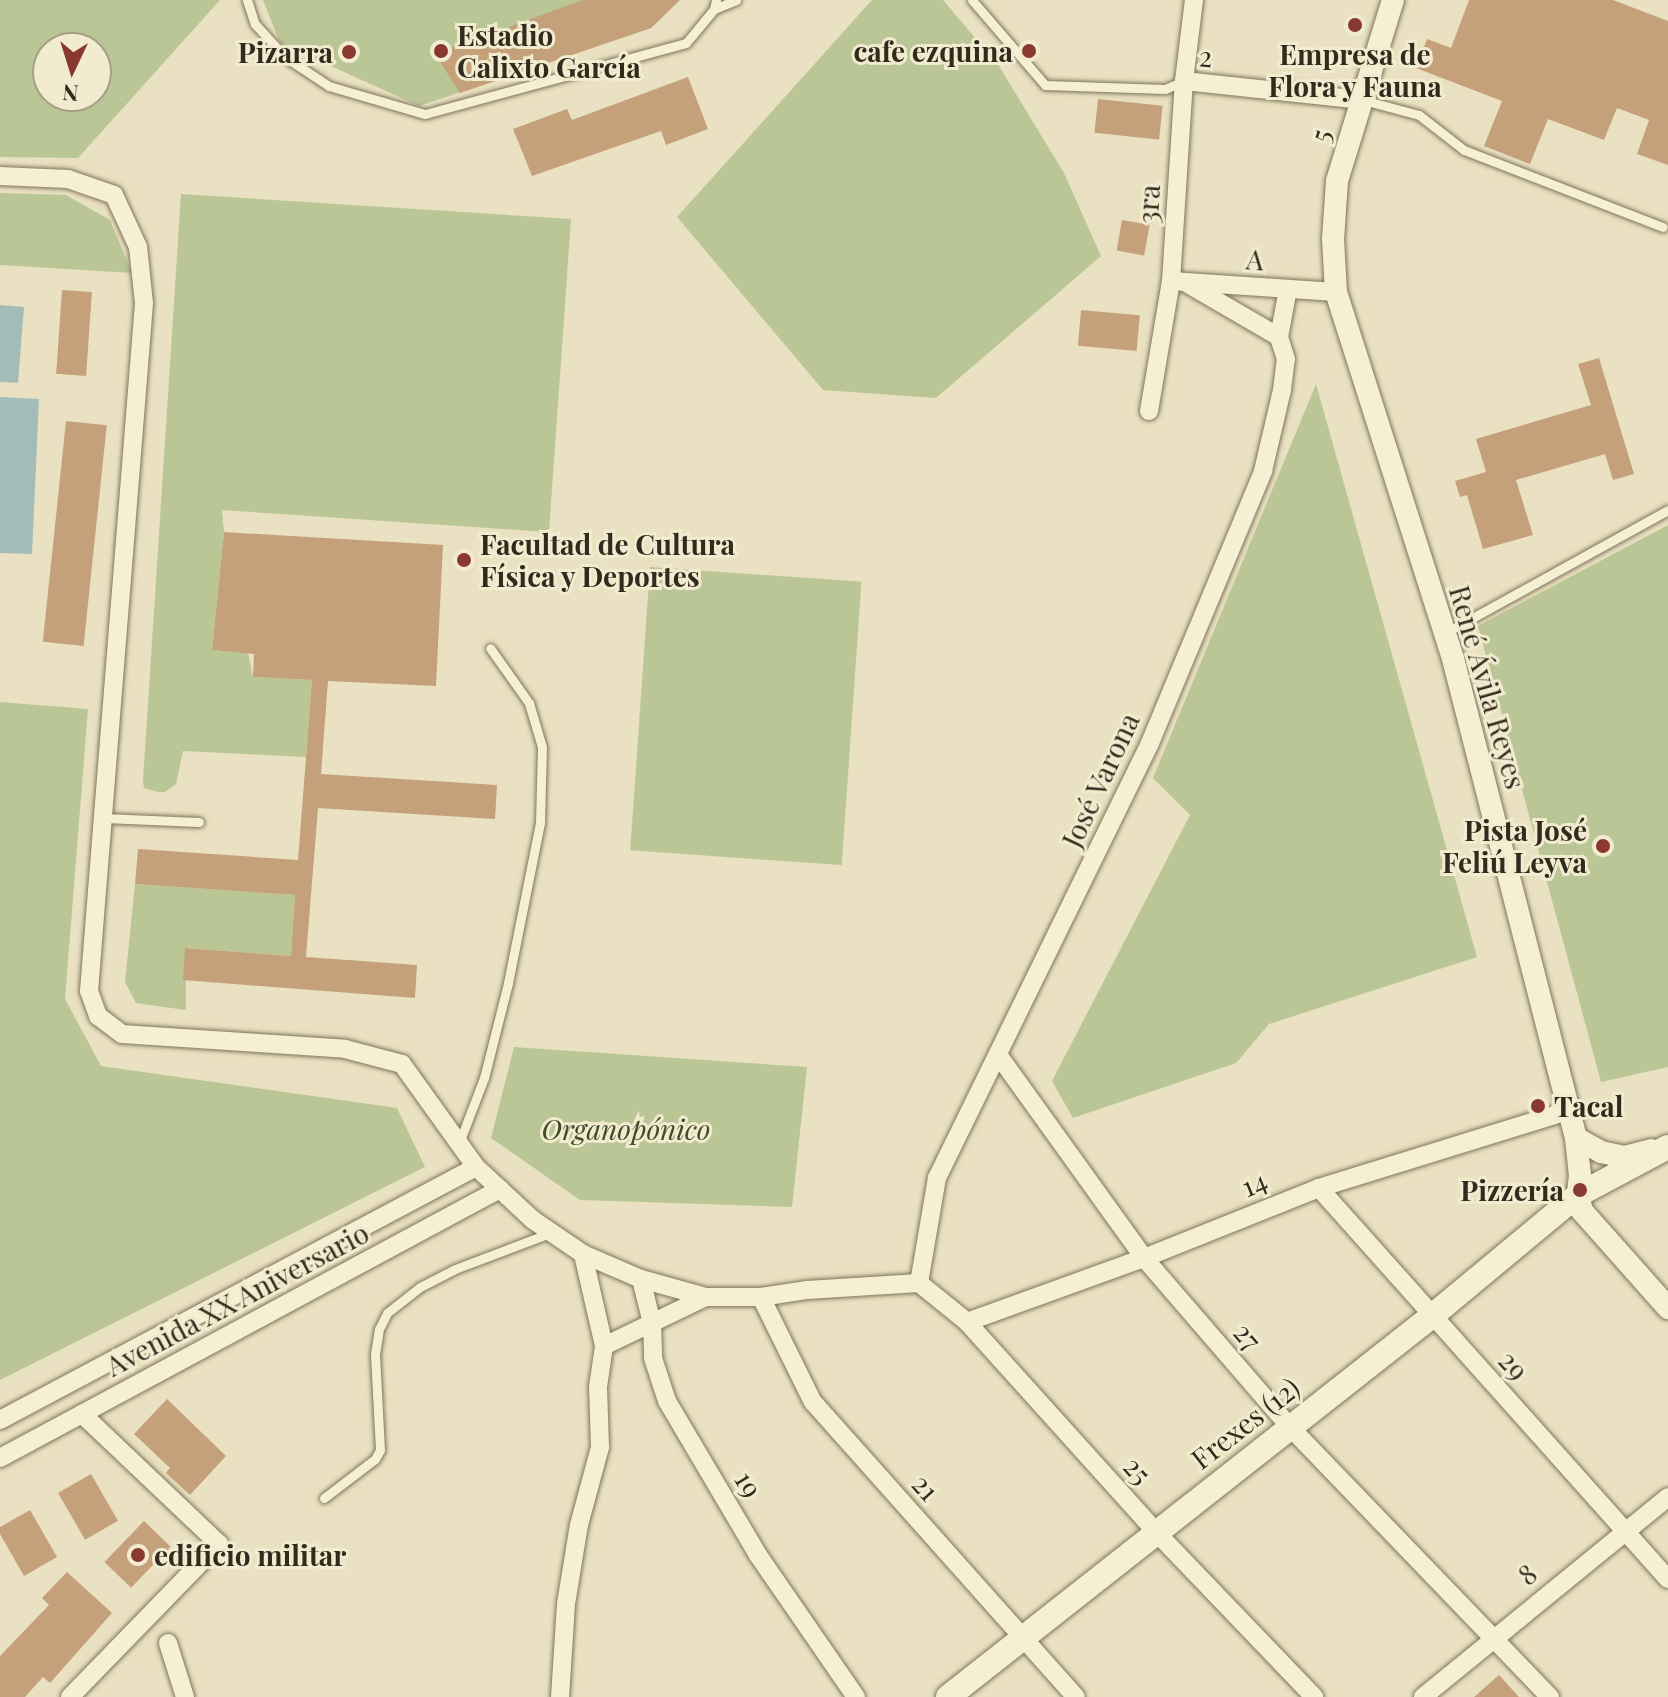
<!DOCTYPE html>
<meta charset="utf-8">
<style>
body{margin:0}
#map{position:relative;width:1668px;height:1697px;overflow:hidden;background:#e9e1c1;font-family:"Playfair Display",serif}
div>[style]{position:absolute}
.green>*{inset:0;background:#bbc696;transform-origin:0 0}
.water>*{inset:0;background:#a3bcb7}
.building>*{inset:0;background:#c4a17a;transform-origin:0 0}
.roads{filter:drop-shadow(0 0 2px #81735a) drop-shadow(0 0 2px #81735a)}
.service>*{height:9px;margin:-4.5px;padding:0 4.5px;transform-origin:4.5px;border-radius:4.5px;background:#f5efd3}
.minor>*{height:18px;margin:-9px;padding:0 9px;transform-origin:9px;border-radius:9px;background:#f5efd3}
.tertiary>*{height:22px;margin:-11px;padding:0 11px;transform-origin:11px;border-radius:11px;background:#f5efd3}
.secondary>*{height:24px;margin:-12px;padding:0 12px;transform-origin:12px;border-radius:12px;background:#f5efd3}
.dots>*{width:22px;height:22px;translate:-50% -50%;box-sizing:border-box;border:4px solid #f1ebd0;border-radius:50%}
span{translate:-50% -50%;white-space:nowrap;text-align:center;line-height:1.15;-webkit-text-stroke:6px #f1ebd0;paint-order:stroke}
.poi-label{font-size:28px;color:#322a1d;font-weight:700}
.left{translate:0 -50%;text-align:left}
.right{translate:-100% -50%;text-align:right}
.street-label{font-size:28px;color:#322a1d}
.park-label{font-size:28px;color:#3f4d26;font-style:italic}
.north{position:absolute;left:32px;top:32px;width:80px;height:80px;box-sizing:border-box;background:#f1ebd0;border:2px solid #a59e88;border-radius:50%;rotate:184deg;font-size:22px;font-weight:700;line-height:32px;text-align:center;color:#322a1d}
.north::after{content:'';display:block;margin:auto;width:28px;height:36px;background:#8a3930;clip-path:polygon(50% 0,100% 100%,50% 72%,0 100%)}
</style>
<div id="map">
<div class="green">
<div style="clip-path:polygon(evenodd,0 0,220px 0,78px 158px,0 157px,0 0,48px 48px,96px 48px,96px 96px,48px 96px,48px 48px)"></div>
<div style="clip-path:polygon(263px 0,672px 0,669px 11px,651px 28px,419px 106px,280px 43px)"></div>
<div style="clip-path:polygon(872px 0,943px 0,999px 66px,1064px 173px,1101px 256px,936px 398px,823px 390px,677px 217px)"></div>
<div style="clip-path:polygon(0 193px,66px 195px,110px 220px,132px 273px,0 265px)"></div>
<div style="clip-path:polygon(181px 194px,571px 219px,549px 532px,222px 510px,224px 532px,212px 650px,248px 653px,253px 677px,312px 680px,306px 757px,183px 751px,176px 784px,165px 792px,158px 792px,144px 788px,143px 781px)"></div>
<div style="clip-path:polygon(1316px 384px,1477px 957px,1269px 1024px,1236px 1063px,1073px 1118px,1052px 1081px,1190px 815px,1153px 778px)"></div>
<div style="clip-path:polygon(1668px 525px,1668px 1067px,1601px 1082px,1478px 626px)"></div>
<div style="left:650px;top:567px;width:212px;height:284px;rotate:4deg"></div>
<div style="clip-path:polygon(0 702px,88px 709px,65px 999px,101px 1066px,397px 1108px,425px 1167px,0 1380px)"></div>
<div style="clip-path:polygon(135px 884px,295px 895px,291px 956px,186px 948px,186px 1010px,136px 1003px,125px 982px)"></div>
<div style="clip-path:polygon(514px 1047px,807px 1067px,792px 1207px,580px 1200px,491px 1138px)"></div>
</div>
<div class="water">
<div style="clip-path:polygon(0 305px,24px 307px,18px 383px,0 382px)"></div>
<div style="clip-path:polygon(0 397px,39px 399px,32px 554px,0 553px)"></div>
</div>
<div class="building">
<div style="clip-path:polygon(582px 0,680px 0,651px 28px,460px 93px,435px 54px)"></div>
<div style="clip-path:polygon(1469px 0,1613px 0,1668px 21px,1668px 165px,1637px 154px,1649px 120px,1617px 108px,1604px 140px,1548px 119px,1530px 164px,1484px 146px,1502px 101px,1416px 68px,1427px 39px,1451px 48px)"></div>
<div style="clip-path:polygon(688px 77px,708px 129px,666px 145px,661px 131px,532px 176px,513px 129px,567px 109px,572px 120px)"></div>
<div style="left:1098px;top:99px;width:65px;height:34px;rotate:6deg"></div>
<div style="left:1122px;top:220px;width:28px;height:31px;rotate:10deg"></div>
<div style="left:62px;top:290px;width:30px;height:84px;rotate:4deg"></div>
<div style="left:1081px;top:310px;width:59px;height:36px;rotate:5deg"></div>
<div style="clip-path:polygon(1599px 358px,1634px 474px,1613px 480px,1605px 454px,1516px 480px,1533px 535px,1483px 549px,1467px 495px,1460px 497px,1455px 481px,1486px 472px,1476px 439px,1591px 405px,1578px 364px)"></div>
<div style="left:66px;top:421px;width:41px;height:222px;rotate:6deg"></div>
<div style="clip-path:polygon(224px 532px,443px 545px,436px 686px,328px 681px,321px 774px,497px 785px,495px 819px,318px 808px,306px 957px,417px 965px,415px 998px,183px 980px,185px 948px,291px 956px,295px 895px,135px 884px,138px 849px,298px 860px,312px 680px,253px 677px,254px 654px,212px 650px)"></div>
<div style="clip-path:polygon(167px 1399px,226px 1456px,190px 1495px,166px 1473px,170px 1468px,134px 1434px)"></div>
<div style="left:91px;top:1474px;width:54px;height:38px;rotate:60deg"></div>
<div style="clip-path:polygon(30px 1510px,57px 1557px,24px 1576px,0 1534px,0 1527px)"></div>
<div style="left:144px;top:1521px;width:37px;height:57px;rotate:44deg"></div>
<div style="clip-path:polygon(67px 1572px,112px 1613px,50px 1683px,43px 1677px,25px 1697px,0 1697px,0 1656px,49px 1605px,42px 1598px)"></div>
<div style="clip-path:polygon(1499px 1675px,1519px 1697px,1474px 1697px)"></div>
</div>
<div class="roads">
<div class="service">
<div style="left:247px;top:0;width:25px;rotate:72deg"></div>
<div style="left:255px;top:24px;width:45px;rotate:47.7deg"></div>
<div style="left:285px;top:57px;width:53px;rotate:33.4deg"></div>
<div style="left:329px;top:86px;width:100px;rotate:16.3deg"></div>
<div style="left:425px;top:114px;width:270px;rotate:-15.2deg"></div>
<div style="left:686px;top:43px;width:44px;rotate:-50.5deg"></div>
<div style="left:714px;top:9px;width:9px;rotate:-77deg"></div>
<div style="left:972px;top:0;width:112px;rotate:49.3deg"></div>
<div style="left:1045px;top:85px;width:120px;rotate:1.9deg"></div>
<div style="left:1165px;top:89px;width:21px;rotate:-23deg"></div>
<div style="left:714px;top:9px;width:24px;rotate:-22deg"></div>
<div style="left:1363px;top:100px;width:58px;rotate:15deg"></div>
<div style="left:1419px;top:115px;width:57px;rotate:37.9deg"></div>
<div style="left:1464px;top:150px;width:213px;rotate:21.2deg"></div>
<div style="left:1447px;top:632px;width:252px;rotate:-28.9deg"></div>
<div style="left:103px;top:818px;width:96px;rotate:2.4deg"></div>
<div style="left:459px;top:1143px;width:70px;rotate:-69deg"></div>
<div style="left:484px;top:1078px;width:98px;rotate:-75.8deg"></div>
<div style="left:508px;top:983px;width:163px;rotate:-78.7deg"></div>
<div style="left:540px;top:823px;width:76px;rotate:-88.5deg"></div>
<div style="left:542px;top:747px;width:46px;rotate:-106.5deg"></div>
<div style="left:529px;top:703px;width:67px;rotate:-125.3deg"></div>
<div style="left:324px;top:1498px;width:64px;rotate:-37.4deg"></div>
<div style="left:375px;top:1459px;width:10px;rotate:-61deg"></div>
<div style="left:380px;top:1450px;width:96px;rotate:-93deg"></div>
<div style="left:375px;top:1354px;width:25px;rotate:-81deg"></div>
<div style="left:379px;top:1329px;width:18px;rotate:-63deg"></div>
<div style="left:387px;top:1313px;width:42px;rotate:-38.2deg"></div>
<div style="left:420px;top:1287px;width:39px;rotate:-27deg"></div>
<div style="left:455px;top:1269px;width:102px;rotate:-20.8deg"></div>
</div>
<div class="minor">
<div style="left:1184px;top:81px;width:180px;rotate:6.1deg"></div>
<div style="left:0;top:176px;width:68px;rotate:2.5deg"></div>
<div style="left:68px;top:179px;width:49px;rotate:19.2deg"></div>
<div style="left:114px;top:195px;width:57px;rotate:65.2deg"></div>
<div style="left:138px;top:247px;width:56px;rotate:83.9deg"></div>
<div style="left:144px;top:303px;width:690px;rotate:94.57deg"></div>
<div style="left:89px;top:991px;width:27px;rotate:70deg"></div>
<div style="left:98px;top:1016px;width:30px;rotate:37deg"></div>
<div style="left:122px;top:1034px;width:224px;rotate:3.8deg"></div>
<div style="left:345px;top:1049px;width:59px;rotate:14.7deg"></div>
<div style="left:402px;top:1064px;width:127px;rotate:54.3deg"></div>
<div style="left:476px;top:1167px;width:78px;rotate:42.9deg"></div>
<div style="left:533px;top:1220px;width:60px;rotate:34.2deg"></div>
<div style="left:583px;top:1254px;width:63px;rotate:23.3deg"></div>
<div style="left:641px;top:1279px;width:67px;rotate:15.5deg"></div>
<div style="left:706px;top:1297px;width:55px"></div>
<div style="left:761px;top:1297px;width:47px;rotate:-8.7deg"></div>
<div style="left:807px;top:1290px;width:112px;rotate:-3.6deg"></div>
<div style="left:1171px;top:281px;width:165px;rotate:3.8deg"></div>
<div style="left:1188px;top:284px;width:105px;rotate:30.2deg"></div>
<div style="left:1149px;top:411px;width:132px;rotate:-80.4deg"></div>
<div style="left:1171px;top:281px;width:200px;rotate:-86.3deg"></div>
<div style="left:1184px;top:81px;width:82px;rotate:-83deg"></div>
<div style="left:999px;top:1056px;width:249px;rotate:54.3deg"></div>
<div style="left:1144px;top:1258px;width:223px;rotate:49.2deg"></div>
<div style="left:1290px;top:1427px;width:375px;rotate:46.1deg"></div>
<div style="left:1319px;top:1188px;width:524px;rotate:48.25deg"></div>
<div style="left:641px;top:1279px;width:45px;rotate:76deg"></div>
<div style="left:652px;top:1323px;width:35px;rotate:88deg"></div>
<div style="left:653px;top:1358px;width:45px;rotate:72deg"></div>
<div style="left:667px;top:1401px;width:179px;rotate:59.4deg"></div>
<div style="left:758px;top:1555px;width:173px;rotate:55.4deg"></div>
<div style="left:919px;top:1283px;width:107px;rotate:-80.3deg"></div>
<div style="left:937px;top:1178px;width:484px;rotate:-63.9deg"></div>
<div style="left:1150px;top:743px;width:295px;rotate:-67.4deg"></div>
<div style="left:1263px;top:471px;width:83px;rotate:-76.8deg"></div>
<div style="left:1282px;top:390px;width:31px;rotate:-83deg"></div>
<div style="left:1286px;top:359px;width:23px;rotate:-108deg"></div>
<div style="left:1279px;top:337px;width:49px;rotate:-79.4deg"></div>
<div style="left:919px;top:1283px;width:62px;rotate:39.1deg"></div>
<div style="left:967px;top:1322px;width:281px;rotate:48deg"></div>
<div style="left:1155px;top:1531px;width:230px;rotate:46.2deg"></div>
<div style="left:761px;top:1297px;width:117px;rotate:63.7deg"></div>
<div style="left:813px;top:1402px;width:395px;rotate:48.3deg"></div>
<div style="left:967px;top:1322px;width:188px;rotate:-19.9deg"></div>
<div style="left:1144px;top:1258px;width:188px;rotate:-21.8deg"></div>
<div style="left:1319px;top:1188px;width:260px;rotate:-17.2deg"></div>
<div style="left:604px;top:1346px;width:113px;rotate:-25.7deg"></div>
<div style="left:0;top:1420px;width:539px;rotate:-27.99deg"></div>
<div style="left:0;top:1458px;width:568px;rotate:-28.28deg"></div>
<div style="left:168px;top:1643px;width:57px;rotate:72.5deg"></div>
<div style="left:70px;top:1697px;width:214px;rotate:-45.8deg"></div>
<div style="left:219px;top:1544px;width:189px;rotate:-136.5deg"></div>
<div style="left:560px;top:1697px;width:93px;rotate:-86.3deg"></div>
<div style="left:566px;top:1604px;width:80px;rotate:-80.7deg"></div>
<div style="left:579px;top:1525px;width:81px;rotate:-74.9deg"></div>
<div style="left:600px;top:1447px;width:60px;rotate:-91.9deg"></div>
<div style="left:598px;top:1387px;width:41px;rotate:-81.7deg"></div>
<div style="left:604px;top:1346px;width:94px;rotate:-102.9deg"></div>
<div style="left:1423px;top:1697px;width:316px;rotate:-39.2deg"></div>
</div>
<div class="tertiary">
<div style="left:1393px;top:0;width:189px;rotate:107.2deg"></div>
<div style="left:1337px;top:181px;width:58px;rotate:93.9deg"></div>
<div style="left:1333px;top:239px;width:53px;rotate:86.8deg"></div>
<div style="left:1336px;top:292px;width:385px;rotate:72.3deg"></div>
<div style="left:1453px;top:659px;width:495px;rotate:75.6deg"></div>
<div style="left:1576px;top:1138px;width:37px;rotate:84deg"></div>
<div style="left:1580px;top:1175px;width:20px;rotate:96deg"></div>
<div style="left:1578px;top:1195px;width:16px;rotate:76deg"></div>
<div style="left:1582px;top:1211px;width:130px;rotate:48.4deg"></div>
<div style="left:1576px;top:1138px;width:29px;rotate:29deg"></div>
<div style="left:1601px;top:1152px;width:25px;rotate:12deg"></div>
<div style="left:1625px;top:1157px;width:27px;rotate:-15deg"></div>
</div>
<div class="secondary">
<div style="left:948px;top:1697px;width:616px;rotate:-38.21deg"></div>
<div style="left:1432px;top:1316px;width:190px;rotate:-39.7deg"></div>
<div style="left:1578px;top:1195px;width:102px;rotate:-28.1deg"></div>
</div>
</div>
<div class="dots">
<div style="left:1355px;top:25px;background:#8a3930"></div>
<div style="left:441px;top:51px;background:#8a3930"></div>
<div style="left:1029px;top:51px;background:#8a3930"></div>
<div style="left:349px;top:52px;background:#8a3930"></div>
<div style="left:464px;top:560px;background:#8a3930"></div>
<div style="left:1603px;top:846px;background:#8a3930"></div>
<div style="left:1538px;top:1106px;background:#8a3930"></div>
<div style="left:1580px;top:1190px;background:#8a3930"></div>
<div style="left:138px;top:1555px;background:#8a3930"></div>
</div>
<div class="poi-label">
<span class="left" style="left:457px;top:51px">Estadio<br>Calixto García</span>
<span class="right" style="left:1013px;top:51px">cafe ezquina</span>
<span class="right" style="left:333px;top:52px">Pizarra</span>
<span style="left:1355px;top:70px">Empresa de<br>Flora y Fauna</span>
<span class="left" style="left:480px;top:560px">Facultad de Cultura<br>Física y Deportes</span>
<span class="right" style="left:1587px;top:846px">Pista José<br>Feliú Leyva</span>
<span class="left" style="left:1554px;top:1106px">Tacal</span>
<span class="right" style="left:1564px;top:1190px">Pizzería</span>
<span class="left" style="left:154px;top:1555px">edificio militar</span>
</div>
<div class="street-label">
<span style="left:1206px;top:56px;rotate:5deg">2</span>
<span style="left:1320px;top:135px;rotate:-72deg">5</span>
<span style="left:1148px;top:204px;rotate:-86deg">3ra</span>
<span style="left:1255px;top:259px;rotate:4deg">A</span>
<span style="left:1488px;top:687px;rotate:74deg">René Ávila Reyes</span>
<span style="left:1100px;top:780px;rotate:-65deg">José Varona</span>
<span style="left:1254px;top:1183px;rotate:-22deg">14</span>
<span style="left:237px;top:1299px;rotate:-28deg">Avenida XX Aniversario</span>
<span style="left:1248px;top:1336px;rotate:49deg">27</span>
<span style="left:1514px;top:1365px;rotate:48deg">29</span>
<span style="left:1245px;top:1423px;rotate:-38deg">Frexes (12)</span>
<span style="left:1138px;top:1470px;rotate:48deg">25</span>
<span style="left:749px;top:1484px;rotate:59deg">19</span>
<span style="left:926px;top:1487px;rotate:48deg">21</span>
<span style="left:1527px;top:1574px;rotate:-38deg">8</span>
</div>
<div class="park-label">
<span style="left:626px;top:1129px">Organopónico</span>
</div>
<div class="north">N</div>
</div>
